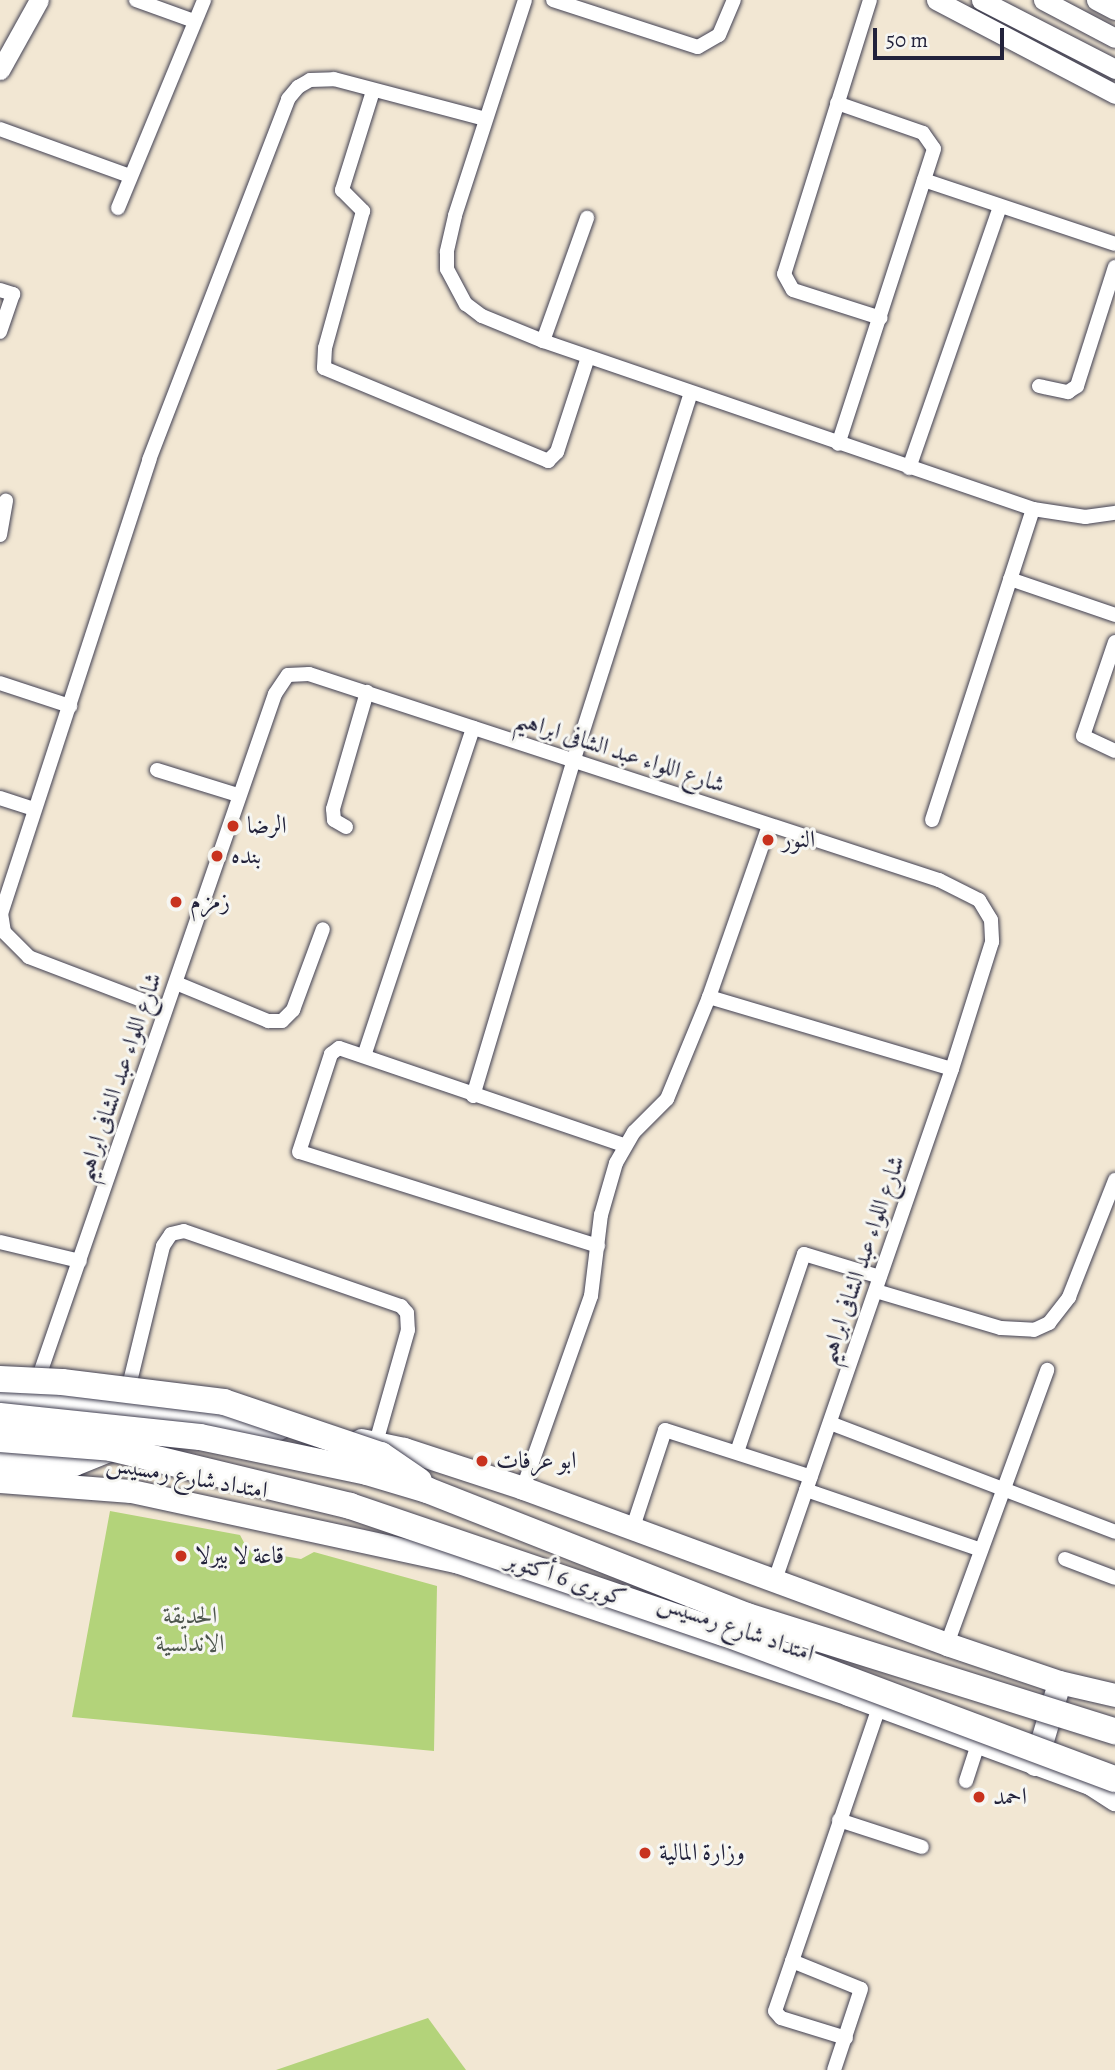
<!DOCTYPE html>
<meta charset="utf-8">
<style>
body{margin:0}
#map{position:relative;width:1115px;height:2070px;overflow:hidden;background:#f2e7d3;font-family:Alegreya,Amiri,serif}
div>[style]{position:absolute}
.green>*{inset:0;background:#b3d37a}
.roads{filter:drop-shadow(0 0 2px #414052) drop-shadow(0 0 2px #414052)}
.minor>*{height:14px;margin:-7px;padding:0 7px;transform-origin:7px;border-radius:7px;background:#fff}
.secondary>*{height:19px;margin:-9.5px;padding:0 9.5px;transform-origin:9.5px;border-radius:9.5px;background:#fff}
.primary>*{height:23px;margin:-11.5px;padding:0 11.5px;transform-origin:11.5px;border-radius:11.5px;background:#fff}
.motorway>*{height:26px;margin:-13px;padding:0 13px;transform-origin:13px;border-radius:13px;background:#fff}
.bridges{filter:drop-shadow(0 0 2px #414052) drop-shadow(0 0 2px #414052)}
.motorway-bridge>*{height:26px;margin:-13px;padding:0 13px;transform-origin:13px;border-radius:13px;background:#fff}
.dots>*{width:19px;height:19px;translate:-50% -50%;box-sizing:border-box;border:4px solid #f6f6f2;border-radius:50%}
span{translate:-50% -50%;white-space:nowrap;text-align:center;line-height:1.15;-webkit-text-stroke:6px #f6f6f2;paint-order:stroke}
.street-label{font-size:24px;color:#22223b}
.poi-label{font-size:24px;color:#22223b}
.left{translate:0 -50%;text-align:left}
.park-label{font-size:24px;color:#4e574e}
.scale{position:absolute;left:873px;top:28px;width:131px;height:32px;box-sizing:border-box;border:4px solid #22223b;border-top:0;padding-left:9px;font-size:21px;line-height:24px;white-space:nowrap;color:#22223b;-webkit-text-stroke:5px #f6f6f2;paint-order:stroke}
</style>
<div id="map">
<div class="green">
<div style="clip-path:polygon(110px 1511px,240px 1535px,248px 1550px,301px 1559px,314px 1552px,437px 1586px,434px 1751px,72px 1717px)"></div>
<div style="clip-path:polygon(428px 2018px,466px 2070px,276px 2070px)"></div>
</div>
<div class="roads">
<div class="minor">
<div style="left:136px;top:0;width:62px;rotate:19.9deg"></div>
<div style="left:525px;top:0;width:227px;rotate:108deg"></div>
<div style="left:455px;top:216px;width:37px;rotate:103deg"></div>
<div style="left:447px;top:252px;width:17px;rotate:90deg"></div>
<div style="left:447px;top:269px;width:40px;rotate:62deg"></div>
<div style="left:466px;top:304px;width:20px;rotate:37deg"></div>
<div style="left:482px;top:316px;width:66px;rotate:22.3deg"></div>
<div style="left:543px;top:341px;width:518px;rotate:18.92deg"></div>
<div style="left:1033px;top:509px;width:53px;rotate:8.7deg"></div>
<div style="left:1085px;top:517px;width:30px;rotate:-8deg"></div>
<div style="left:553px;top:0;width:152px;rotate:18deg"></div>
<div style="left:698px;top:47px;width:24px;rotate:-30deg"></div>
<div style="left:719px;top:35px;width:38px;rotate:-67deg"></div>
<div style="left:870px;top:0;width:287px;rotate:107.4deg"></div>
<div style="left:784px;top:274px;width:18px;rotate:61deg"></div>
<div style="left:793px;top:290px;width:92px;rotate:17.7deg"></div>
<div style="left:373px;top:91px;width:104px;rotate:107.4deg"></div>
<div style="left:342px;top:190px;width:30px;rotate:45deg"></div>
<div style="left:363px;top:211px;width:142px;rotate:105.5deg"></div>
<div style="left:325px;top:348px;width:20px;rotate:93deg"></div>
<div style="left:324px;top:368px;width:243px;rotate:22.5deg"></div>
<div style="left:548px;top:461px;width:13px;rotate:-45deg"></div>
<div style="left:557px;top:452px;width:100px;rotate:-71.9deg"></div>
<div style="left:837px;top:103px;width:91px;rotate:19.2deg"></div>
<div style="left:923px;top:133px;width:19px;rotate:55deg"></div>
<div style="left:934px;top:149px;width:310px;rotate:108deg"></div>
<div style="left:0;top:129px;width:138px;rotate:19.9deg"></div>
<div style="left:924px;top:180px;width:201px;rotate:18.5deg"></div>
<div style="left:118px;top:208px;width:225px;rotate:-67.5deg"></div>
<div style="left:0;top:290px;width:14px;rotate:17deg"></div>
<div style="left:13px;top:294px;width:40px;rotate:108.9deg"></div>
<div style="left:543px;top:341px;width:131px;rotate:-70.3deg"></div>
<div style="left:1039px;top:386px;width:30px;rotate:12deg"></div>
<div style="left:1068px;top:392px;width:11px;rotate:-34deg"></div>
<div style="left:1077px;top:386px;width:125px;rotate:-72.3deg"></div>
<div style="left:909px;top:468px;width:276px;rotate:-70.8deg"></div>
<div style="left:0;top:535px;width:35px;rotate:-80deg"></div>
<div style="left:1010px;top:579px;width:111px;rotate:18.9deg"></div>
<div style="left:1115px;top:642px;width:99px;rotate:108.8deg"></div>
<div style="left:1083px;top:736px;width:35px;rotate:25deg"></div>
<div style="left:0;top:683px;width:74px;rotate:18.2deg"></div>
<div style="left:157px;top:770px;width:85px;rotate:17.2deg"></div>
<div style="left:0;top:798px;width:36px;rotate:18deg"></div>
<div style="left:932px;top:820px;width:327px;rotate:-72deg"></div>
<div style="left:346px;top:827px;width:14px;rotate:-150deg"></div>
<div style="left:334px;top:820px;width:11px;rotate:-95deg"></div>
<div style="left:333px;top:809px;width:122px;rotate:-73.8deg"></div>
<div style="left:176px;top:983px;width:100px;rotate:22.4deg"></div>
<div style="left:268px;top:1021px;width:14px"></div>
<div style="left:282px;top:1021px;width:16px;rotate:-45deg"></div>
<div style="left:293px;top:1010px;width:86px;rotate:-69.7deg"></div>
<div style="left:709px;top:997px;width:253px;rotate:16.5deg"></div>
<div style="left:165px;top:1009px;width:146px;rotate:-159.1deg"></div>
<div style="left:29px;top:957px;width:35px;rotate:-135deg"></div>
<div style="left:4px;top:932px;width:18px;rotate:-99deg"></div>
<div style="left:1px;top:914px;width:478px;rotate:-71.9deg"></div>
<div style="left:149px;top:460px;width:387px;rotate:-68.9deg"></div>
<div style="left:288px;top:99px;width:16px;rotate:-50deg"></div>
<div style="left:298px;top:87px;width:14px;rotate:-30deg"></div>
<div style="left:310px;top:80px;width:24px;rotate:-2deg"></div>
<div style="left:334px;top:79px;width:156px;rotate:14.8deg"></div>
<div style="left:364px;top:1056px;width:346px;rotate:-71.6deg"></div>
<div style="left:473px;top:1096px;width:352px;rotate:-73.3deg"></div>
<div style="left:574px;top:759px;width:384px;rotate:-72.3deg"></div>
<div style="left:0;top:1242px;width:82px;rotate:13.4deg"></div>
<div style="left:598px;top:1246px;width:313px;rotate:-162.5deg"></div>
<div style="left:299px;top:1152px;width:103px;rotate:-71.9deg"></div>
<div style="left:331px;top:1054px;width:10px;rotate:-37deg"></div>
<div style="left:339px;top:1048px;width:301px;rotate:18.8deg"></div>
<div style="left:876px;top:1291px;width:130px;rotate:16.5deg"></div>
<div style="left:1001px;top:1328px;width:33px;rotate:3deg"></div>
<div style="left:1034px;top:1330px;width:17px;rotate:-25deg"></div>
<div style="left:1049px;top:1323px;width:33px;rotate:-52deg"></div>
<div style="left:1069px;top:1297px;width:126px;rotate:-68.5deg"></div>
<div style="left:36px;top:1385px;width:731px;rotate:-70.92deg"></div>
<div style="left:275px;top:694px;width:23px;rotate:-56deg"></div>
<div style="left:288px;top:675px;width:21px;rotate:-3deg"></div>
<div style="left:309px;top:674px;width:663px;rotate:18.11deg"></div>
<div style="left:939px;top:880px;width:45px;rotate:26.6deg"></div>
<div style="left:979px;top:900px;width:23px;rotate:59deg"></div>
<div style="left:991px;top:920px;width:22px;rotate:87deg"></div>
<div style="left:992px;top:942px;width:133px;rotate:107.5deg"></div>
<div style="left:952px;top:1069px;width:541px;rotate:109.11deg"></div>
<div style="left:127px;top:1394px;width:152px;rotate:-76.3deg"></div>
<div style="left:163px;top:1246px;width:14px;rotate:-56deg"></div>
<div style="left:171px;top:1234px;width:13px;rotate:-13deg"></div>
<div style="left:184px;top:1231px;width:230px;rotate:19.1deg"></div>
<div style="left:401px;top:1306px;width:9px;rotate:49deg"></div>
<div style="left:407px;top:1313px;width:17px;rotate:87deg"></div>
<div style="left:408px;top:1330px;width:116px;rotate:105.9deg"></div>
<div style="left:830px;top:1423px;width:305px;rotate:20.9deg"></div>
<div style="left:737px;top:1452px;width:209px;rotate:-71.3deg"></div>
<div style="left:804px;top:1254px;width:79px;rotate:16.8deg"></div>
<div style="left:523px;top:1488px;width:204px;rotate:-70.5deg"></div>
<div style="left:591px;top:1296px;width:82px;rotate:-83deg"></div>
<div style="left:601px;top:1215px;width:54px;rotate:-73.9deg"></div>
<div style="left:616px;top:1163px;width:36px;rotate:-60deg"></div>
<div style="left:634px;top:1132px;width:47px;rotate:-45deg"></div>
<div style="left:667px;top:1099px;width:110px;rotate:-67.6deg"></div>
<div style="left:709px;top:997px;width:181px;rotate:-70.7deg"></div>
<div style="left:806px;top:1490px;width:185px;rotate:18.9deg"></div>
<div style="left:633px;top:1527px;width:102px;rotate:-71.7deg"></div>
<div style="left:665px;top:1430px;width:153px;rotate:17.8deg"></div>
<div style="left:1065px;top:1559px;width:53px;rotate:20.8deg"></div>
<div style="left:947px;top:1644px;width:292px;rotate:-69.9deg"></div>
<div style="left:966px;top:1781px;width:40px;rotate:-72deg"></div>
<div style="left:839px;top:1820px;width:87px;rotate:18deg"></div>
<div style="left:792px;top:1961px;width:74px;rotate:22.1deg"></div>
<div style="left:861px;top:1989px;width:85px;rotate:108.4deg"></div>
<div style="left:846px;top:2038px;width:68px;rotate:-162.9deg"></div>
<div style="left:781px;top:2018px;width:9px;rotate:-131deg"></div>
<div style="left:775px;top:2011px;width:320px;rotate:-71.1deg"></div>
</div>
<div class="secondary">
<div style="left:936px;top:0;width:202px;rotate:27.7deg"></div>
<div style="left:981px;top:0;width:151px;rotate:27.2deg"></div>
<div style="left:1043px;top:0;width:81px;rotate:27.8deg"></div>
<div style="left:1096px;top:0;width:21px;rotate:28deg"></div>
<div style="left:0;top:70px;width:80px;rotate:-60.9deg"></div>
</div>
<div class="primary">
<div style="left:0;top:1397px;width:124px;rotate:4.2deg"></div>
<div style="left:124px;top:1406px;width:156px;rotate:8.1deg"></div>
<div style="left:361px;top:1440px;width:44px;rotate:11.8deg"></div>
<div style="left:404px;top:1449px;width:125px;rotate:18.1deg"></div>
<div style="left:523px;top:1488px;width:452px;rotate:20.2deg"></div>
<div style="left:947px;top:1644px;width:118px;rotate:18.7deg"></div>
<div style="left:1059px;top:1682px;width:57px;rotate:13.1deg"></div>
<div style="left:0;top:1481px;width:131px;rotate:4.4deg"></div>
<div style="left:131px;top:1491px;width:332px;rotate:12.2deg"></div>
<div style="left:456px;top:1561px;width:414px;rotate:18.7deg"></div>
<div style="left:848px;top:1694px;width:258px;rotate:20.2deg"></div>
<div style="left:1090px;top:1783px;width:30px;rotate:33deg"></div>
<div style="left:1035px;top:1764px;width:74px;rotate:-73.5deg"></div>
</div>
<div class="motorway">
<div style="left:0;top:1465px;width:74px;rotate:-1.5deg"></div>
<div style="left:74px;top:1463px;width:40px;rotate:-22deg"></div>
</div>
</div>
<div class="bridges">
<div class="motorway-bridge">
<div style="left:0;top:1379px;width:62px;rotate:2.8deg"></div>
<div style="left:62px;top:1382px;width:163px;rotate:7deg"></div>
<div style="left:224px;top:1402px;width:166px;rotate:18.7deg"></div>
<div style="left:381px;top:1455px;width:46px;rotate:34.4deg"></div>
<div style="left:0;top:1416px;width:201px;rotate:6deg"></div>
<div style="left:200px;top:1437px;width:171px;rotate:11.8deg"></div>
<div style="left:367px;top:1472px;width:63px;rotate:16.7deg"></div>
<div style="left:427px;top:1490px;width:344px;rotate:21.5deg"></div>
<div style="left:747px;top:1616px;width:386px;rotate:17.4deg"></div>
<div style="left:0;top:1439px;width:111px;rotate:4.6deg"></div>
<div style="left:111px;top:1448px;width:246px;rotate:13.6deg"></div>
<div style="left:350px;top:1506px;width:395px;rotate:18.8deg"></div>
<div style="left:724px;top:1633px;width:417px;rotate:20.5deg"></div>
</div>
</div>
<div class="dots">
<div style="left:233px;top:826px;background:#c8321e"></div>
<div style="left:768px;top:840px;background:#c8321e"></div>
<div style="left:217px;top:856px;background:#c8321e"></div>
<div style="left:176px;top:902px;background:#c8321e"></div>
<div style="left:482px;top:1461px;background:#c8321e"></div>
<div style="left:181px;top:1556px;background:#c8321e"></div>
<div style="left:979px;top:1797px;background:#c8321e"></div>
<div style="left:645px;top:1853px;background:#c8321e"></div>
</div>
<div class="street-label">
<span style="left:620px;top:752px;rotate:18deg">شارع اللواء عبد الشافى ابراهيم</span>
<span style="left:119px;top:1077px;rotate:-71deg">شارع اللواء عبد الشافى ابراهيم</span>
<span style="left:862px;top:1260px;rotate:-71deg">شارع اللواء عبد الشافى ابراهيم</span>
<span style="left:187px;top:1477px;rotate:10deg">امتداد شارع رمسيس</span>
<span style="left:566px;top:1579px;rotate:19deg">كوبرى 6 أكتوبر</span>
<span style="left:736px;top:1628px;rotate:19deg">امتداد شارع رمسيس</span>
</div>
<div class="poi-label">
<span class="left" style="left:247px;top:826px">الرضا</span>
<span class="left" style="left:782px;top:840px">النور</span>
<span class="left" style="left:231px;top:856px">بنده</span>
<span class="left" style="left:190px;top:902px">زمزم</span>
<span class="left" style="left:496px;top:1461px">ابو عرفات</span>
<span class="left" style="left:195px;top:1556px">قاعة لا بيرلا</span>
<span class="left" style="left:993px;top:1797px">احمد</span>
<span class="left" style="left:659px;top:1853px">وزارة المالية</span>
</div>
<div class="park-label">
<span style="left:190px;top:1630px">الحديقة<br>الاندلسية</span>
</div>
<div class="scale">50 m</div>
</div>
